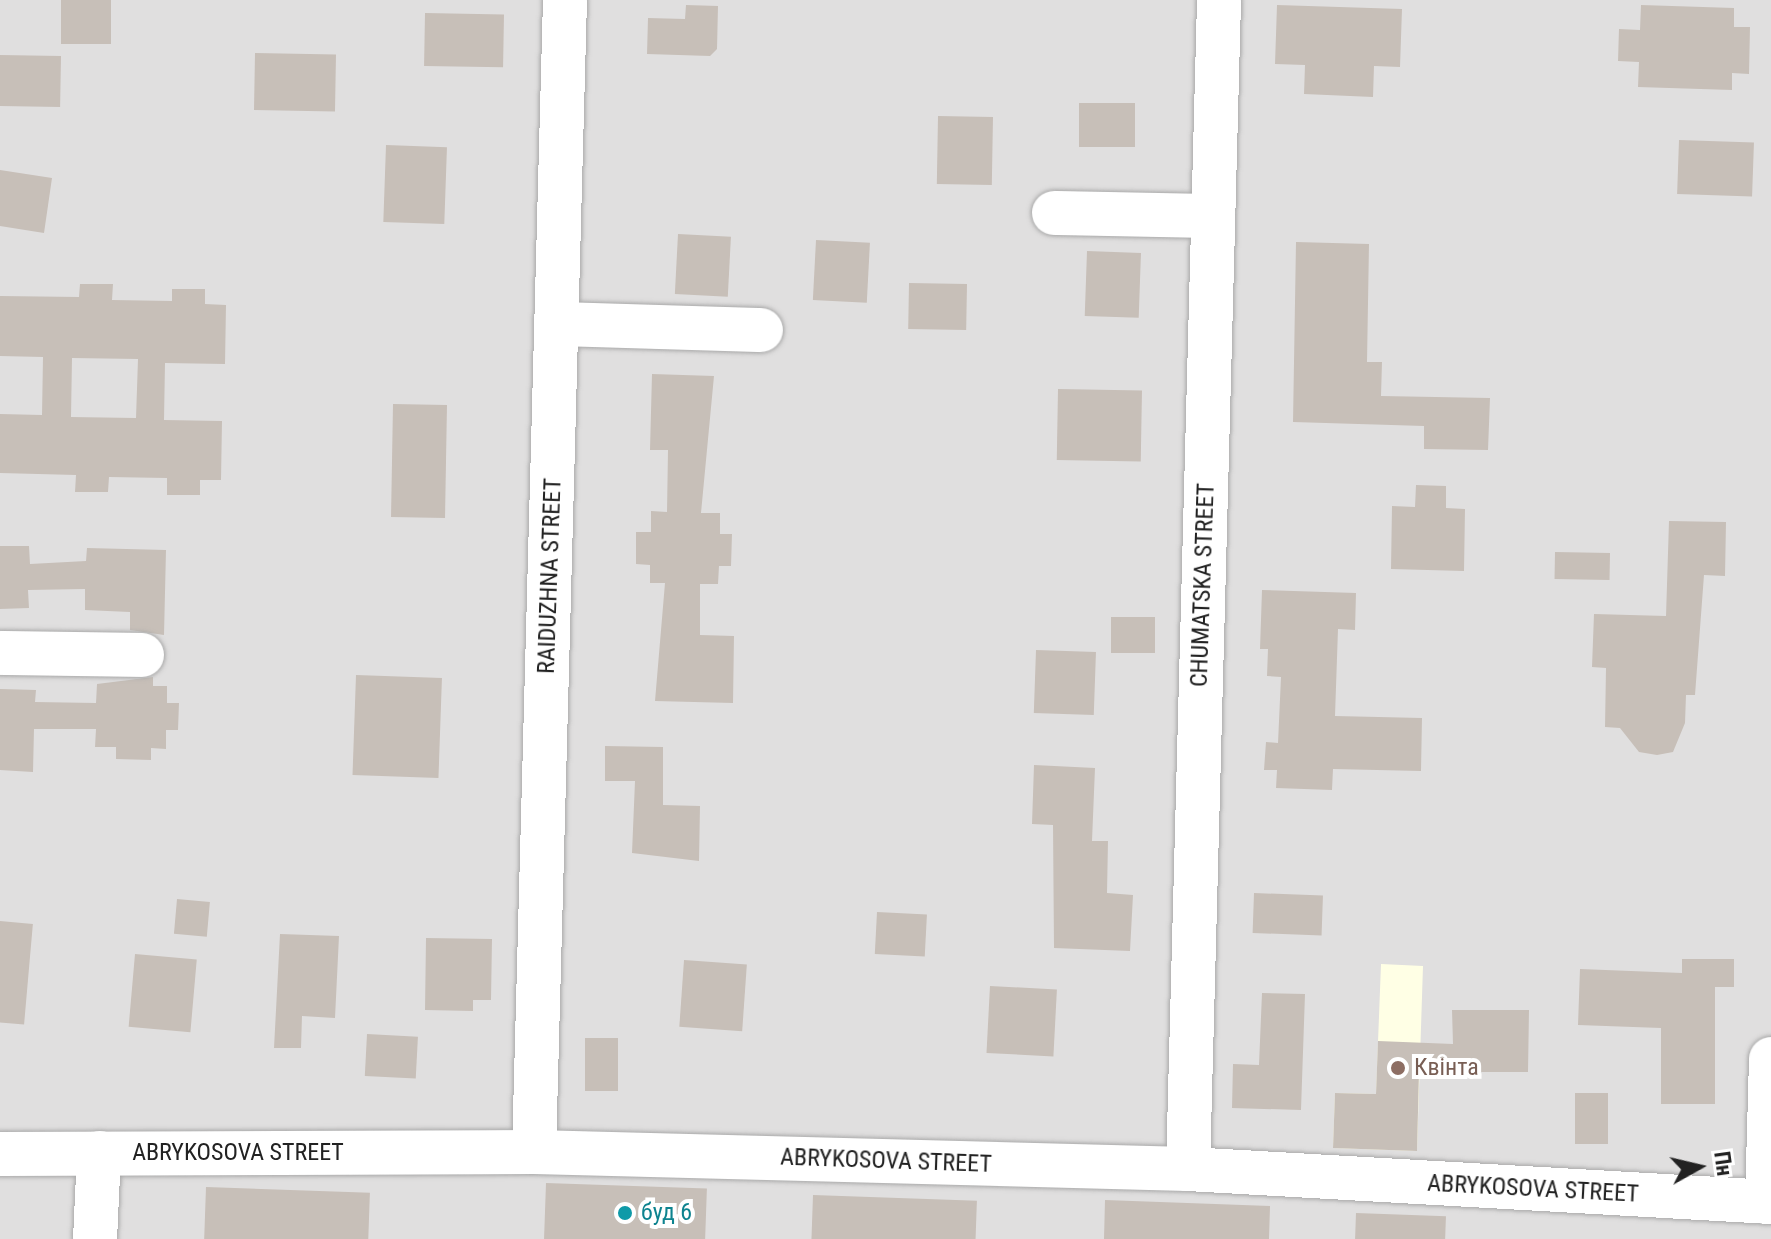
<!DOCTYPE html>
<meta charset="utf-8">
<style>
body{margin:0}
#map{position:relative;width:1771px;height:1239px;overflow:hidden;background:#f2efe9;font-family:"Roboto Condensed",sans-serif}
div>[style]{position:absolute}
.residential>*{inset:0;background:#e0dfdf;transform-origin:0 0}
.education>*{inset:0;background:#ffffe5}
.building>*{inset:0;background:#c7bfb8;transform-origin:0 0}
.roads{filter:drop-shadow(0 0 2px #a9a9a9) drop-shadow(0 0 2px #a9a9a9)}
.minor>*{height:44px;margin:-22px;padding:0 22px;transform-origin:22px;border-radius:22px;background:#fff}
.dots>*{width:22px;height:22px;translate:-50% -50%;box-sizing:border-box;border:4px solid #fff;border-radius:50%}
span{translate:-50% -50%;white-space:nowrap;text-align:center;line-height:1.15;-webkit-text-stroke:8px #fff;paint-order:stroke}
.street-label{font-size:24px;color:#222}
.education-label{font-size:24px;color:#785e54}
.left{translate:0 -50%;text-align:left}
.culture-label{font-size:24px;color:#0d838f}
.north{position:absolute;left:1659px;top:1127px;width:80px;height:80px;-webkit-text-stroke:6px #fff;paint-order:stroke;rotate:82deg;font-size:22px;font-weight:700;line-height:32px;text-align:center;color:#222}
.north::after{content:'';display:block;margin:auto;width:28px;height:36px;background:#222;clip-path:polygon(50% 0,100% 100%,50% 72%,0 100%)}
</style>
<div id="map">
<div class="residential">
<div style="left:0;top:0;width:1771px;height:1239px"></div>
</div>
<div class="education">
<div style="clip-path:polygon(1381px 964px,1423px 966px,1417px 1151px,1333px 1148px,1335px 1093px,1376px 1094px)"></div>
</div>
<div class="building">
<div style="left:61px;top:0;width:50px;height:44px"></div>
<div style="clip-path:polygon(686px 5px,718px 6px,717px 49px,710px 56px,647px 54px,648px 18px,685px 19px)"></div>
<div style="clip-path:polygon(1277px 5px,1402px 9px,1400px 67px,1374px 66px,1373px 97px,1304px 94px,1305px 65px,1275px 64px)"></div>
<div style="clip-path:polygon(1641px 5px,1734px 8px,1734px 27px,1750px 27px,1749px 74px,1732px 73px,1732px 90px,1638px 87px,1639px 62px,1618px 61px,1619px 29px,1640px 30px)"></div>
<div style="left:425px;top:13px;width:79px;height:53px;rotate:1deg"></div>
<div style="left:255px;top:53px;width:81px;height:57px;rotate:1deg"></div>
<div style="left:0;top:55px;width:61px;height:51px;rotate:1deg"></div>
<div style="left:1079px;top:103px;width:56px;height:44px"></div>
<div style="left:938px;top:116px;width:55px;height:68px;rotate:1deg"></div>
<div style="left:1679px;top:140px;width:75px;height:54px;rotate:2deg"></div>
<div style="left:386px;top:145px;width:61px;height:77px;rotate:2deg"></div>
<div style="clip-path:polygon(0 170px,52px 178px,44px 233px,0 226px)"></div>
<div style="left:678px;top:234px;width:53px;height:60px;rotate:3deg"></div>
<div style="left:816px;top:240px;width:54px;height:60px;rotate:3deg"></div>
<div style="clip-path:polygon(1296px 242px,1369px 244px,1367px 362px,1382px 362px,1381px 396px,1490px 398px,1488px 450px,1424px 449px,1424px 426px,1293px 422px)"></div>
<div style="left:1087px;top:251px;width:54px;height:65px;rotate:2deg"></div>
<div style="left:909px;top:283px;width:58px;height:46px;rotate:1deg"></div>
<div style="clip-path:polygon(evenodd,80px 284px,113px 284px,112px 300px,172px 301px,172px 289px,205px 289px,205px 304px,226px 305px,225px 364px,165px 363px,164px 420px,222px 421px,221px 480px,200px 480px,200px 495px,167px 495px,167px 478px,109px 477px,108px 492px,75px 492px,76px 475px,0 473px,0 414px,42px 415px,43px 357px,0 356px,0 296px,79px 297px,80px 284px,72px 358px,138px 359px,136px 418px,71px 417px,72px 358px)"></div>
<div style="clip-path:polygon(652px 374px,714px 376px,701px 513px,720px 513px,720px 534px,732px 534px,731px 566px,719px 566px,718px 584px,700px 584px,700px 635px,734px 636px,733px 703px,655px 701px,665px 583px,650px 583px,650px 565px,636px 564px,636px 532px,651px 532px,651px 511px,667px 512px,668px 450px,650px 450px)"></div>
<div style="left:1058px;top:389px;width:84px;height:71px;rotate:1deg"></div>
<div style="left:393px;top:404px;width:54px;height:113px;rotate:1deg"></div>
<div style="clip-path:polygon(1416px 485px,1446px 486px,1446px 508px,1465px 509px,1464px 571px,1391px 569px,1392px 506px,1415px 507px)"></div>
<div style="clip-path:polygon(1669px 521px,1726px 522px,1725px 576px,1704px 575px,1695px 695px,1686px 695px,1685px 723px,1673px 752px,1657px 755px,1639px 752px,1620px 728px,1605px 727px,1606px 668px,1592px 667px,1594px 614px,1666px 616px)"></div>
<div style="clip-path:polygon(0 546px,29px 546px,30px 564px,86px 561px,87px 548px,166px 550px,164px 635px,130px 630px,130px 612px,85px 610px,85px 589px,28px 590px,29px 608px,0 609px)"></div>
<div style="left:1555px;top:552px;width:55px;height:27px;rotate:1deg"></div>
<div style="clip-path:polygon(1262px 590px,1356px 593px,1355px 630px,1338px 629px,1335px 716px,1422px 718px,1421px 771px,1333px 769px,1332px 790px,1276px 788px,1277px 770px,1264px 770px,1266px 742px,1278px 743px,1281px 677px,1267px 676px,1268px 649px,1260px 649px)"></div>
<div style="left:1111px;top:617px;width:44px;height:36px"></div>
<div style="left:1036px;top:650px;width:60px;height:63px;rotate:2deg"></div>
<div style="left:356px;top:675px;width:86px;height:100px;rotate:2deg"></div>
<div style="clip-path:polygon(153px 677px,153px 686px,167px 686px,167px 703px,179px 703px,178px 730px,166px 730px,166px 749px,151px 748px,151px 760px,116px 759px,116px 747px,95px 747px,96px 729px,34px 729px,33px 772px,0 770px,0 689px,36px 690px,35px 702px,96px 703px,97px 684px)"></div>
<div style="clip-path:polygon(605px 746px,663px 747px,663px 805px,700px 806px,699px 861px,632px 853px,635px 781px,605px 781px)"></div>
<div style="clip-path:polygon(1034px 765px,1095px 768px,1092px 841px,1108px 841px,1107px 893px,1133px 895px,1130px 951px,1054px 948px,1053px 825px,1032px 824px)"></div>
<div style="left:1254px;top:893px;width:69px;height:40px;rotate:2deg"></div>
<div style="left:177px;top:899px;width:33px;height:35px;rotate:5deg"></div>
<div style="left:877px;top:912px;width:50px;height:42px;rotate:3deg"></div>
<div style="left:0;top:921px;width:33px;height:101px;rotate:5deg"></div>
<div style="clip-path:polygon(280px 934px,339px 936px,335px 1018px,302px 1016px,301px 1048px,274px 1048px)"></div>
<div style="clip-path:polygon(426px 938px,492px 939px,491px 1000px,473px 1000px,473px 1011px,425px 1010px)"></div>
<div style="left:135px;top:954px;width:62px;height:73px;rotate:5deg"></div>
<div style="clip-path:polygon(1682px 959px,1734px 959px,1734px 987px,1715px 987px,1715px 1104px,1661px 1104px,1661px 1028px,1578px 1025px,1580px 969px,1682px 973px)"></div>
<div style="left:684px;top:960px;width:63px;height:67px;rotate:4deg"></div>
<div style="left:990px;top:986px;width:67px;height:67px;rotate:3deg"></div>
<div style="clip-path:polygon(1262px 993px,1305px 994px,1301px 1110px,1232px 1108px,1233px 1064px,1259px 1065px)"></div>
<div style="clip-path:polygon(1452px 1010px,1529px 1010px,1528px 1072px,1419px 1072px,1417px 1151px,1333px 1148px,1335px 1093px,1376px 1094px,1378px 1041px,1453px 1044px)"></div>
<div style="left:367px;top:1034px;width:51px;height:42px;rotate:3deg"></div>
<div style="left:585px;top:1038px;width:33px;height:53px"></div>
<div style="left:1575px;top:1093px;width:33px;height:51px"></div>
<div style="left:546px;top:1183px;width:161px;height:56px;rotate:2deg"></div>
<div style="left:206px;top:1187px;width:164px;height:52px;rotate:2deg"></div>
<div style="left:813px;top:1195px;width:164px;height:44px;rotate:2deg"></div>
<div style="clip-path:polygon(1105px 1200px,1270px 1206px,1269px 1239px,1104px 1239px)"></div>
<div style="left:1356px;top:1213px;width:90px;height:26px;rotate:2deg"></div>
</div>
<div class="roads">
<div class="minor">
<div style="left:1054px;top:213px;width:159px;rotate:1.1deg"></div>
<div style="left:557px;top:324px;width:204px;rotate:1.7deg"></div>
<div style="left:0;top:653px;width:142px;rotate:0.8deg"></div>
<div style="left:534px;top:1152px;width:1152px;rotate:-88.46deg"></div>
<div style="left:0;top:1154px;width:534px;rotate:-0.21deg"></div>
<div style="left:534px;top:1152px;width:654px;rotate:1.49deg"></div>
<div style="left:1188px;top:1169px;width:584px;rotate:3.24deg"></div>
<div style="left:1188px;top:1169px;width:1169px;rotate:-88.48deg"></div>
<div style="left:1767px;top:1202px;width:143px;rotate:-88.4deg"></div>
<div style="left:95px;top:1239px;width:86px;rotate:-87.3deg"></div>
</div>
</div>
<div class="dots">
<div style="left:1398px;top:1068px;background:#8d6e63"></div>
<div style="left:625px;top:1213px;background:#0f9aa8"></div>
</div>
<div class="street-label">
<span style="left:550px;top:576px;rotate:-88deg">RAIDUZHNA STREET</span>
<span style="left:1203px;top:585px;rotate:-88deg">CHUMATSKA STREET</span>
<span style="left:238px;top:1153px">ABRYKOSOVA STREET</span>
<span style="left:886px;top:1161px;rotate:2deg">ABRYKOSOVA STREET</span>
<span style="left:1533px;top:1189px;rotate:3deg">ABRYKOSOVA STREET</span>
</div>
<div class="education-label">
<span class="left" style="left:1414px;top:1068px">Квінта</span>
</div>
<div class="culture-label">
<span class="left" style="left:641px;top:1213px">буд 6</span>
</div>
<div class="north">Пн</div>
</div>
